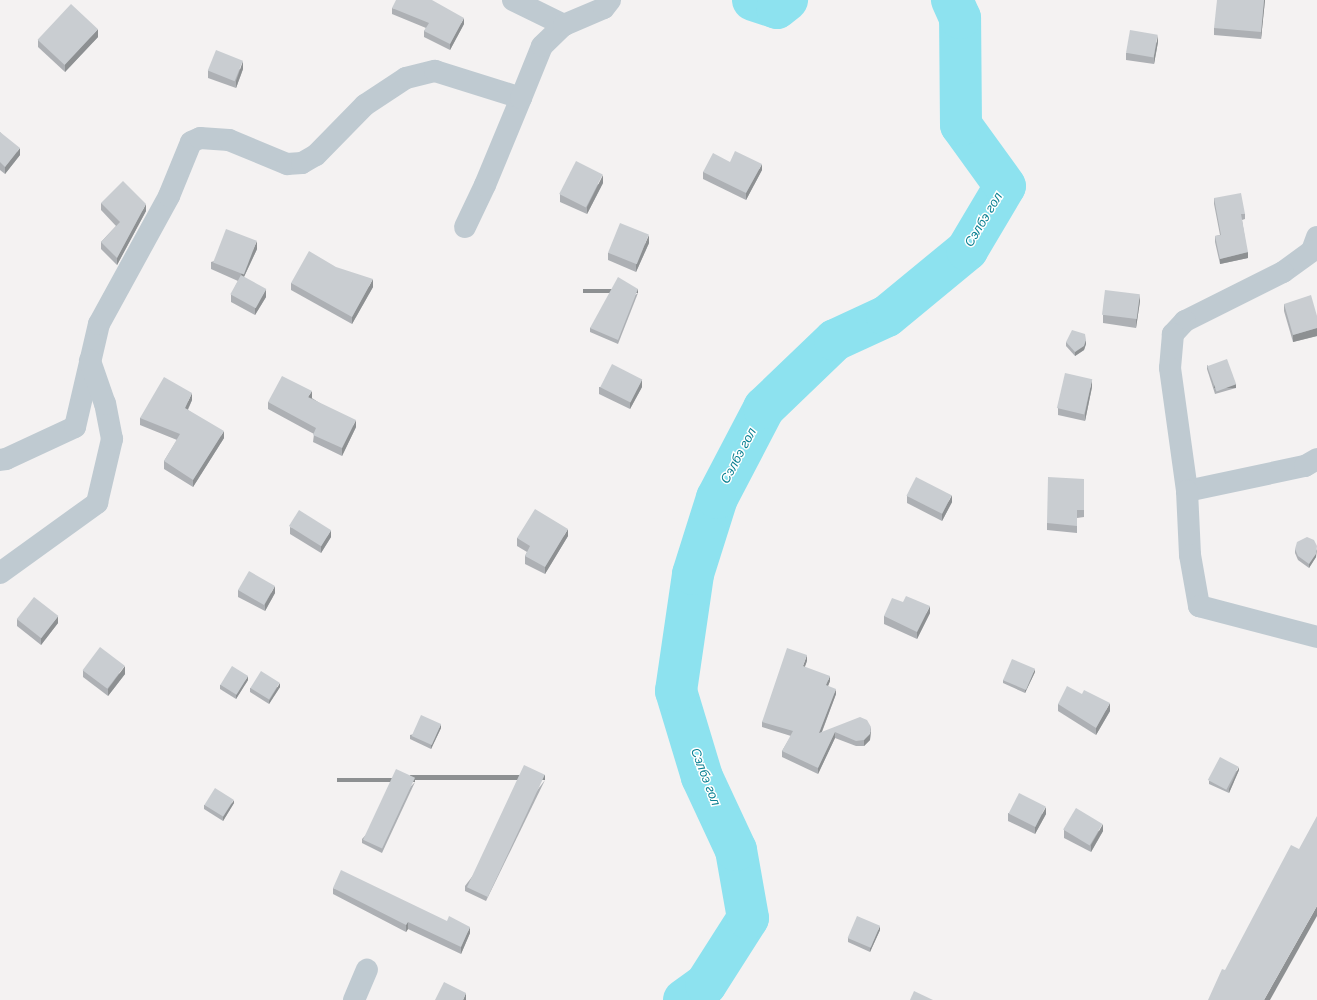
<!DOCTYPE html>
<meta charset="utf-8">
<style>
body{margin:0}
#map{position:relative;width:1317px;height:1000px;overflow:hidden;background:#f4f2f2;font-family:"DM Sans",sans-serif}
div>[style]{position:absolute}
.river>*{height:42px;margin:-21px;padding:0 21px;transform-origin:21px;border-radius:21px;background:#8de2ef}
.minor>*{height:22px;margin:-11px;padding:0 11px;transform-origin:11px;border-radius:11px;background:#bfcad1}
.wall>*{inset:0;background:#adb0b4}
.shaded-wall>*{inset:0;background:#8d9092;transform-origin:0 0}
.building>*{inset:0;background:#c9cdd1;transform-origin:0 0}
span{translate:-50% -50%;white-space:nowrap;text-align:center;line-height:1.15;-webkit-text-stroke:3px #fff;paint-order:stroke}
.water-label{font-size:13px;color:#0b8192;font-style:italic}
</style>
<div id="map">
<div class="river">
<div style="left:753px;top:0;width:25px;rotate:18deg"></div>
<div style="left:777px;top:8px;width:13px;rotate:-39deg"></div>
<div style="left:684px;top:1000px;width:27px;rotate:-36deg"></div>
<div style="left:706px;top:984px;width:78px;rotate:-57.5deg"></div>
<div style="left:748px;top:918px;width:69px;rotate:-100deg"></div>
<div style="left:736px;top:850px;width:81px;rotate:-115deg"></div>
<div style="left:702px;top:777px;width:90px;rotate:-106.8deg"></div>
<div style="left:676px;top:691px;width:118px;rotate:-81.7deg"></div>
<div style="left:693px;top:574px;width:80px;rotate:-72.5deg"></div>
<div style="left:717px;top:498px;width:102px;rotate:-62.4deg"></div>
<div style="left:764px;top:408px;width:98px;rotate:-43.8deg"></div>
<div style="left:835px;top:340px;width:57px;rotate:-24.8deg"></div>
<div style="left:887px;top:316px;width:104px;rotate:-39.5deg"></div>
<div style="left:967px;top:250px;width:74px;rotate:-59.3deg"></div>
<div style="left:1005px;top:186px;width:75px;rotate:-125.8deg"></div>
<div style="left:961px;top:125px;width:107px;rotate:-90.5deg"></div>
<div style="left:960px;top:18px;width:20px;rotate:-114deg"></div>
</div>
<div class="minor">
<div style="left:513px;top:0;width:57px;rotate:26.1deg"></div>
<div style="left:465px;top:227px;width:47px;rotate:-64.5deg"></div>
<div style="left:485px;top:185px;width:94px;rotate:-67.5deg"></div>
<div style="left:1317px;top:237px;width:15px;rotate:110deg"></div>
<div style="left:1312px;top:251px;width:36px;rotate:144deg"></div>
<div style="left:1283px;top:272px;width:110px;rotate:153.4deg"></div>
<div style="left:1185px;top:321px;width:18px;rotate:133deg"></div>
<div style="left:1173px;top:334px;width:34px;rotate:95deg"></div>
<div style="left:1170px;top:368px;width:124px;rotate:82.1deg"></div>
<div style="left:1187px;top:491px;width:121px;rotate:-12deg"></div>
<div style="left:1305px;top:466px;width:14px;rotate:-30deg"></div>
<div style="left:0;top:460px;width:6px;rotate:-9deg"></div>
<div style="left:6px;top:459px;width:76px;rotate:-24.9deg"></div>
<div style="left:75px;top:427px;width:106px;rotate:-76.9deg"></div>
<div style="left:99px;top:324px;width:146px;rotate:-61.3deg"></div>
<div style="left:169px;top:196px;width:58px;rotate:-67.8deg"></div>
<div style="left:191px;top:142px;width:10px;rotate:-24deg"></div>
<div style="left:200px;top:138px;width:29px;rotate:4deg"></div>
<div style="left:229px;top:140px;width:63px;rotate:22.5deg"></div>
<div style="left:287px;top:164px;width:15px;rotate:-4deg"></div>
<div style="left:302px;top:163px;width:16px;rotate:-30deg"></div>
<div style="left:316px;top:155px;width:70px;rotate:-45.6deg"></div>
<div style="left:365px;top:105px;width:49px;rotate:-33.4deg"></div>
<div style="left:406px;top:78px;width:30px;rotate:-14deg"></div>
<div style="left:435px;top:71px;width:90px;rotate:17.4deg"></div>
<div style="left:521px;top:98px;width:56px;rotate:-68deg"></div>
<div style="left:542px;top:46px;width:30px;rotate:-44deg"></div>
<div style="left:564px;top:25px;width:43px;rotate:-23deg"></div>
<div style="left:604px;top:8px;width:10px;rotate:-53deg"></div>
<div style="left:1187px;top:491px;width:64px;rotate:87.3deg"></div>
<div style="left:1190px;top:555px;width:52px;rotate:80deg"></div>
<div style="left:1199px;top:606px;width:122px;rotate:14.7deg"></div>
<div style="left:0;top:573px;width:120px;rotate:-35.8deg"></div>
<div style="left:97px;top:503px;width:66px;rotate:-76.8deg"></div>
<div style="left:112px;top:439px;width:36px;rotate:-101deg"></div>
<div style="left:105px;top:404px;width:46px;rotate:-109.2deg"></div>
<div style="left:354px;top:1000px;width:33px;rotate:-67deg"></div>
</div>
<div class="wall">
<div style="clip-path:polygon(1265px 0,1261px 39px,1214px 35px,1214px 28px)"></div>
<div style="clip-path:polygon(392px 8px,464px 24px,450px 50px,424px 37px,424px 31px,426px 28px,392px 14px)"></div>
<div style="clip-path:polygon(98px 37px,65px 72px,38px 47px,38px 40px)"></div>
<div style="clip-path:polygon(1158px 42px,1154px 64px,1126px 60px,1126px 53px)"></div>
<div style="clip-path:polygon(243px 69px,236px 88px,208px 78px,208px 70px)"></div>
<div style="clip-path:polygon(0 132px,20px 155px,5px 174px,0 170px)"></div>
<div style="clip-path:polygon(730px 162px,762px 170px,746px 200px,703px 179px,703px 172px)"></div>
<div style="clip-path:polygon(603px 183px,587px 214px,560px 202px,560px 194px)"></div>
<div style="clip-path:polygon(1214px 198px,1245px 214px,1245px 219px,1242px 220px,1248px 258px,1220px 264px,1215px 242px,1215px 236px,1220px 235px,1214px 204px)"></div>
<div style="clip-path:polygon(101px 203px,146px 211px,117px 265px,101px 249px,101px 242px,116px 226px,101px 210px)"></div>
<div style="clip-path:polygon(649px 243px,636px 272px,608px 260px,608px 253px)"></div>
<div style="clip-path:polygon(257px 249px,244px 277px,266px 297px,255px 315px,231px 302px,231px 295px,238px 281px,211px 269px,211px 262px)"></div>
<div style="clip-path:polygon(291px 283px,373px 287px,352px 324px,291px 290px)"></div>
<div style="clip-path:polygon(638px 293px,618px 344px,590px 332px,590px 328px)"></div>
<div style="clip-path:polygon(1140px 301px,1136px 328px,1103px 323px,1103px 315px)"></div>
<div style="clip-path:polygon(1284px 304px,1317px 316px,1317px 336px,1293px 342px,1284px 311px)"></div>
<div style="clip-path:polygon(1066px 342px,1086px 344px,1084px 350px,1075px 356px,1066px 346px)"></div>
<div style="clip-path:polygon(1207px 365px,1236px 388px,1215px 394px,1207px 369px)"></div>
<div style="clip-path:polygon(599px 387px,642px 387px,630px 409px,599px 394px)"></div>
<div style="clip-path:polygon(1092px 387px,1085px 421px,1058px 415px,1058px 408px)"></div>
<div style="clip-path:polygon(312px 398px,356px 427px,342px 456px,313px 442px,314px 434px,268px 409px,268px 402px)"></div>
<div style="clip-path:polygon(192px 400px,188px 410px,224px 438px,193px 487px,164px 469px,164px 461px,177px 440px,140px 425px,140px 418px)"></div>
<div style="clip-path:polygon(1084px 479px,1084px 517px,1077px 518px,1077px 533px,1047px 530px,1047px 523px)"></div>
<div style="clip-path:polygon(907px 496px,952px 502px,942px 521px,907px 503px)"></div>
<div style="clip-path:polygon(290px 527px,331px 537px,321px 553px,290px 534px)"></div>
<div style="clip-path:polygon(568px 536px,545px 574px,525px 564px,525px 556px,527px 552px,517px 546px,517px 538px)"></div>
<div style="clip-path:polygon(1295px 549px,1316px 557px,1309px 568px,1298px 560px,1295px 553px)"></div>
<div style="clip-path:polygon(238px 590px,275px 593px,265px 611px,238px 597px)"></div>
<div style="clip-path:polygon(930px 613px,917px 639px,884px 624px,884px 616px)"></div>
<div style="clip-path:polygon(17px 619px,58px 623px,41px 645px,17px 626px)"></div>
<div style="clip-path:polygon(807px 661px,804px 667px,830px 681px,828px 686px,836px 694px,822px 732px,871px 732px,870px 740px,864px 746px,856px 746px,835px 738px,818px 774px,782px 757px,782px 751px,791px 736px,762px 727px,762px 722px)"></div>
<div style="clip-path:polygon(83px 670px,125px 674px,108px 696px,83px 677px)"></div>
<div style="clip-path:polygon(1035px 672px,1025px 693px,1003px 683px,1003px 680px)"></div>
<div style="clip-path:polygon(248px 680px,236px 699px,220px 689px,220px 685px)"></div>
<div style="clip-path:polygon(280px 687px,269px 704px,250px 692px,250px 688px)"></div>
<div style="clip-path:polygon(1058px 704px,1110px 711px,1096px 735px,1058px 711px)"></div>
<div style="clip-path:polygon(441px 728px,431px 749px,410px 739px,410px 735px)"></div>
<div style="clip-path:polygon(1239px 770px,1229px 793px,1209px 784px,1209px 781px)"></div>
<div style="clip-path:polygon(545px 780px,486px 901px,465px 891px,465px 886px)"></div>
<div style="clip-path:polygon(415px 782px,382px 853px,362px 843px,362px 839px)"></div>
<div style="clip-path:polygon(234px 803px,223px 821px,204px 809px,204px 805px)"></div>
<div style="clip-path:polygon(1008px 813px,1046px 814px,1035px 834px,1008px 821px)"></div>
<div style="clip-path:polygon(1064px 830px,1103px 831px,1091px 852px,1064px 838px)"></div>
<div style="clip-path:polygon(333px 888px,470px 933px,461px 954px,408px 929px,406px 932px,333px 894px)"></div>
<div style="clip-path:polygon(880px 930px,870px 952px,848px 942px,848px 938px)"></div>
</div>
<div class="shaded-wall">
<div style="clip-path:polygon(1264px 0,1265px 0,1261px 39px,1261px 32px)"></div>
<div style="clip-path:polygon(464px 18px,464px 24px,450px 50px,450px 44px)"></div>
<div style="clip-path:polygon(98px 29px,98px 37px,65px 72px,65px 64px)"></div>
<div style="clip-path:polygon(1158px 35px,1158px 42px,1154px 64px,1154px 56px)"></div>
<div style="clip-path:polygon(243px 61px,243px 69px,236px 88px,236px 81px)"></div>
<div style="clip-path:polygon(20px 148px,20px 155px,5px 174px,5px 167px)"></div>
<div style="clip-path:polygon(762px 164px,762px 170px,746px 200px,746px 193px)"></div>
<div style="clip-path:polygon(603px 175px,603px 183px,587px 214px,587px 207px)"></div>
<div style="clip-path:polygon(146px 204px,146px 211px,117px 265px,117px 258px)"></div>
<div style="clip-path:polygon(649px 235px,649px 243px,636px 272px,636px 264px)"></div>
<div style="clip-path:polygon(257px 241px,257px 249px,241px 283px,241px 275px)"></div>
<div style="clip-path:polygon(1248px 252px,1248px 258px,1220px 264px,1220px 259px)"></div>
<div style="clip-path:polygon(373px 279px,373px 287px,352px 324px,352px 317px)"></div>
<div style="clip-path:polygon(266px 289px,266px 297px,255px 315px,255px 308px)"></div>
<div style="left:638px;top:289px;width:4px;height:55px;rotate:90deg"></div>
<div style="clip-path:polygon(1140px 294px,1140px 301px,1136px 328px,1136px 321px)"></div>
<div style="clip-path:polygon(1317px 328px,1317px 336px,1293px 342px,1293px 335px)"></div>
<div style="clip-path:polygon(1086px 340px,1086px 344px,1084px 350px,1075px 356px,1075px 352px)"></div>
<div style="clip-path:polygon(642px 379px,642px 387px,630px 409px,630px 402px)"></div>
<div style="clip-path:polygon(1092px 379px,1092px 387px,1085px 421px,1085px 414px)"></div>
<div style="left:1236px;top:384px;width:4px;height:22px;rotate:90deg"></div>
<div style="clip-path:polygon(312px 391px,312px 398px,308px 404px,308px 397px)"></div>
<div style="clip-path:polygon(192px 393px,192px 400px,185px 415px,185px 408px)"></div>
<div style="clip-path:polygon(356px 420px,356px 427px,342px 456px,342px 448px)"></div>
<div style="clip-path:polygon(224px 431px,224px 438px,193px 487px,193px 480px)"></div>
<div style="clip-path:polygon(952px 495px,952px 502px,942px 521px,942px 514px)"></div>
<div style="clip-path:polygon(568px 529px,568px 536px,545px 574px,545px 567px)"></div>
<div style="clip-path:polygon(331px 530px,331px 537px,321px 553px,321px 546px)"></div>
<div style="clip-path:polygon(1317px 549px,1316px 557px,1309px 568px,1309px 564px)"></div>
<div style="clip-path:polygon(275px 586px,275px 593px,265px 611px,265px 604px)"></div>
<div style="clip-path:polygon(930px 606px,930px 613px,917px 639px,917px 632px)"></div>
<div style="clip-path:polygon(58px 616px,58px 623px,41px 645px,41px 638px)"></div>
<div style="clip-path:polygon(807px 655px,807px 661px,803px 672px,803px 666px)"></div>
<div style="clip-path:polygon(125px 666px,125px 674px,108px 696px,108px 689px)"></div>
<div style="clip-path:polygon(1035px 669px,1035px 672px,1025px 693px,1025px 690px)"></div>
<div style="clip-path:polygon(248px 676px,248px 680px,236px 699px,236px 695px)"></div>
<div style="clip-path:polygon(830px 676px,830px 681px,826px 691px,826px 685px)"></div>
<div style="clip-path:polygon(280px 683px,280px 687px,269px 704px,269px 701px)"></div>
<div style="clip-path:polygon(836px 689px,836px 694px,819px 739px,819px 733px)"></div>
<div style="clip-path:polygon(1110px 703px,1110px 711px,1096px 735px,1096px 728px)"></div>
<div style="clip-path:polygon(441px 724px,441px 728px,431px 749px,431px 745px)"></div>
<div style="clip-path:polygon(871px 727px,870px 740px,864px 746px,864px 740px)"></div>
<div style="clip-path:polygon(835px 732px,835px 738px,818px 774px,818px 768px)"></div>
<div style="clip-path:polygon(1239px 767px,1239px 770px,1229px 793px,1229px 789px)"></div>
<div style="left:545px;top:775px;width:5px;height:135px;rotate:90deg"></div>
<div style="left:415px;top:778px;width:4px;height:78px;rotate:90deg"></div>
<div style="clip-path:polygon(234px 800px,234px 803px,223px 821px,223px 817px)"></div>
<div style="clip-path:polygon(1046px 807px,1046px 814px,1035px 834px,1035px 827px)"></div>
<div style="clip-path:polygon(1103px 824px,1103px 831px,1091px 852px,1091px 845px)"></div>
<div style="clip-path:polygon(1317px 906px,1317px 916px,1270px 1000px,1264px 1000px)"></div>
<div style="clip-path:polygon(408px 922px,408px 929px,406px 932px,406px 925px)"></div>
<div style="clip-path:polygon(880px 926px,880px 930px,870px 952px,870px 948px)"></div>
<div style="clip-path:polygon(470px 927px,470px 933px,461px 954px,461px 947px)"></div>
<div style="clip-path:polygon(466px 993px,466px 1000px,463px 1000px)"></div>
</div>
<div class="building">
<div style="clip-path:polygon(396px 0,432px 0,464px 18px,450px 44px,424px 31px,429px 23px,392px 8px)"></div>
<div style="clip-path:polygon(1217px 0,1264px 0,1261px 32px,1214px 28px)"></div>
<div style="left:71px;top:4px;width:37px;height:49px;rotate:43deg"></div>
<div style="left:1130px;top:30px;width:28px;height:23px;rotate:10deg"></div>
<div style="left:216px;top:50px;width:29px;height:22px;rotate:22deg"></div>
<div style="clip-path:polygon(0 132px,20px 148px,5px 167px,0 162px)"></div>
<div style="clip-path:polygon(735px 151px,762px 164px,746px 193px,703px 172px,713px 153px,730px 162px)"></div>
<div style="left:576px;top:161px;width:30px;height:37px;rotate:27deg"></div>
<div style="clip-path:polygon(123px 181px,146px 204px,117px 258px,101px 242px,120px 222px,101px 203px)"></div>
<div style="clip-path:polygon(1241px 193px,1245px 214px,1241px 214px,1248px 252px,1220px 259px,1215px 236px,1221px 235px,1214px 198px)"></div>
<div style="left:620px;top:223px;width:31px;height:32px;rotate:22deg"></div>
<div style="left:226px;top:229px;width:33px;height:36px;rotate:21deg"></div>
<div style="clip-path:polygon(309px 251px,336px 267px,373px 279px,352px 317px,291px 283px)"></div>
<div style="left:241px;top:275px;width:29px;height:22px;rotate:29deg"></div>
<div style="clip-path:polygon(618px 277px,638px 289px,618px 340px,590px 328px)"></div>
<div style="left:1105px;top:290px;width:35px;height:25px;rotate:7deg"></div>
<div style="clip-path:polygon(1311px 295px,1317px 316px,1317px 328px,1293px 335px,1284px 304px)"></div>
<div style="clip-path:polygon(1072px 330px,1085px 334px,1086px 340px,1084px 346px,1075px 352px,1066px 342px)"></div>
<div style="left:1227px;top:359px;width:27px;height:21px;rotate:70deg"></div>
<div style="left:612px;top:364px;width:34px;height:26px;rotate:27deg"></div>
<div style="left:1065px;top:373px;width:28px;height:36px;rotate:13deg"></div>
<div style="clip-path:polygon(282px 376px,312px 391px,308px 397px,356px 420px,342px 448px,313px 435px,316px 428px,268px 402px)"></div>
<div style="clip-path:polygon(164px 377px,192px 393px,185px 408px,224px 431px,193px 480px,164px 461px,180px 434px,140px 418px)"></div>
<div style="left:916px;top:477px;width:40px;height:21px;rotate:27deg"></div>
<div style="clip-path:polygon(1048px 477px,1084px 479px,1084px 510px,1077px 510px,1077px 526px,1047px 523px)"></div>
<div style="clip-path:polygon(535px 509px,568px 529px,545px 567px,525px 556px,530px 546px,517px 538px)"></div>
<div style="left:299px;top:510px;width:38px;height:19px;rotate:32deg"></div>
<div style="clip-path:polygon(1307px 537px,1314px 540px,1317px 546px,1316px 554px,1309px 564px,1298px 556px,1295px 549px,1297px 542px)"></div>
<div style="left:249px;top:571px;width:30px;height:22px;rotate:30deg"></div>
<div style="clip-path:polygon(906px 596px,930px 606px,917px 632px,884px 616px,892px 598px,903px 602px)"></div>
<div style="left:34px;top:597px;width:31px;height:28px;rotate:38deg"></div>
<div style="left:100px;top:647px;width:31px;height:29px;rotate:37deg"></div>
<div style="clip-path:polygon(787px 648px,807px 655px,803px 666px,830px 676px,826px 685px,836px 689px,819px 733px,860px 717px,867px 720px,871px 727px,870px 734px,864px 740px,856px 741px,835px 732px,818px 768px,782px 751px,793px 731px,762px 722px)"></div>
<div style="left:1012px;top:659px;width:25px;height:23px;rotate:23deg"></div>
<div style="left:232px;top:666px;width:19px;height:22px;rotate:32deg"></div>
<div style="left:261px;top:671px;width:22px;height:20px;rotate:32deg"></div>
<div style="clip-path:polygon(1067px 686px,1082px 694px,1084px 690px,1110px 703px,1096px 728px,1058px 704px)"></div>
<div style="left:421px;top:715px;width:22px;height:23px;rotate:24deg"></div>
<div style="left:1220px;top:757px;width:21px;height:26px;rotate:28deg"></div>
<div style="left:524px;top:765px;width:23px;height:135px;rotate:25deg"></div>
<div style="left:396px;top:769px;width:21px;height:78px;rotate:25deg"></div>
<div style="left:215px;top:788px;width:22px;height:20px;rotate:32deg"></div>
<div style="left:1019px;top:793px;width:30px;height:23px;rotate:27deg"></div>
<div style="left:1076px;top:808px;width:31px;height:25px;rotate:31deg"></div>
<div style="clip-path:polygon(1317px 816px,1317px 906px,1264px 1000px,1208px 1000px,1222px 969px,1225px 970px,1291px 845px,1299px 849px)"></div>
<div style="clip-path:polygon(341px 870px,447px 921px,449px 916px,470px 927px,461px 947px,408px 922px,406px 925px,333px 888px)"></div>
<div style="left:857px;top:916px;width:25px;height:24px;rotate:23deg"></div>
<div style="clip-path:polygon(444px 982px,466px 993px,463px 1000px,435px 1000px)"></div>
<div style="clip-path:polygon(914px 991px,933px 1000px,910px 1000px)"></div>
</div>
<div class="water-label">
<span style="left:984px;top:220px;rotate:-59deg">Сэлбэ гол</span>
<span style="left:739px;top:456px;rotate:-62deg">Сэлбэ гол</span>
<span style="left:705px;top:777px;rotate:69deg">Сэлбэ гол</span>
</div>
</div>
